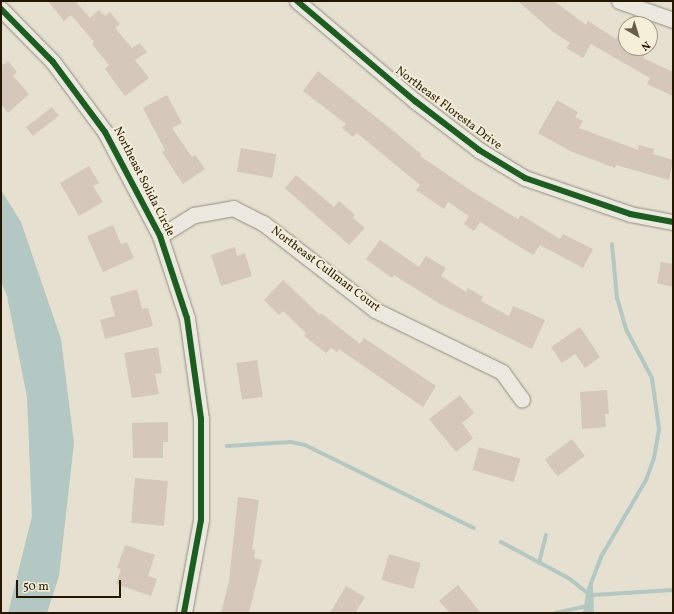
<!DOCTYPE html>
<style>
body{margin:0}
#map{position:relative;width:674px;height:614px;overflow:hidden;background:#e5e0cf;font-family:Vollkorn,serif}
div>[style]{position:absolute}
.water>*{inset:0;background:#b3c8c3}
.stream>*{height:4px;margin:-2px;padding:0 2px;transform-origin:2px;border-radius:2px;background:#b3c8c3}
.building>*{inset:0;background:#d5c7b9;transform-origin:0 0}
.roads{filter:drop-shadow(0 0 1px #918c7f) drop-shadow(0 0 1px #918c7f)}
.minor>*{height:15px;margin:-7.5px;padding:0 7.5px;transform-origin:7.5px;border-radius:7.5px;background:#ebe8df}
.cycleway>*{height:6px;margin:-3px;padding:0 3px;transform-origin:3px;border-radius:3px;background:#1b5e20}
span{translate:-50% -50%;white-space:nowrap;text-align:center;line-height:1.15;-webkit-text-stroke:3.5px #f5efd9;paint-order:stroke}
.street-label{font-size:12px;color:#251601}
.frame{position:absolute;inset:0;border:2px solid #251601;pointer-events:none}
.north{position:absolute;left:618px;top:16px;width:40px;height:40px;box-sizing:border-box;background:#f5efd9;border:1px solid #a29883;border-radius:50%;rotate:142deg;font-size:11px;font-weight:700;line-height:16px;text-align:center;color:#251601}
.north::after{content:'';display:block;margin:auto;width:14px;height:18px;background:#685d49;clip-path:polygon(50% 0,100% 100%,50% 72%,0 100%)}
.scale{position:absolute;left:16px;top:580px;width:105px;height:18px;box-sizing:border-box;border:2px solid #251601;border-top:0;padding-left:5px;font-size:12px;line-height:14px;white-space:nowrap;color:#251601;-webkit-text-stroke:3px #f5efd9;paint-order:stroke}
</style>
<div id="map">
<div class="water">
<div style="clip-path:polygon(1px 190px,21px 222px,61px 339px,74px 443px,59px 576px,47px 613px,8px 613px,32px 516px,27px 397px,7px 296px,1px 281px)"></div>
<div style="clip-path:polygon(593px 585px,594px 613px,583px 613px,587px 587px)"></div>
</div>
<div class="stream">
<div style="left:227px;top:446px;width:64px;rotate:-3.6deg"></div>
<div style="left:291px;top:442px;width:14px;rotate:12deg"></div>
<div style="left:305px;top:445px;width:188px;rotate:26.2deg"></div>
<div style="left:501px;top:542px;width:78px;rotate:28.2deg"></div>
<div style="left:570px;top:579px;width:21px;rotate:39deg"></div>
<div style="left:539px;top:563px;width:29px;rotate:-76deg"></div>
<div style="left:590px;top:586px;width:31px;rotate:-69deg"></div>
<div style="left:601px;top:557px;width:89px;rotate:-59.7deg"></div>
<div style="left:646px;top:480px;width:23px;rotate:-70deg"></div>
<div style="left:654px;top:458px;width:29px;rotate:-80deg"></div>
<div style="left:659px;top:429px;width:51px;rotate:-97.8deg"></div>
<div style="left:652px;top:378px;width:55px;rotate:-118deg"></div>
<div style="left:626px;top:329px;width:32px;rotate:-106deg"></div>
<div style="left:617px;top:298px;width:54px;rotate:-95.3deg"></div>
<div style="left:593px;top:595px;width:80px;rotate:-3.6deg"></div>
<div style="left:556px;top:613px;width:28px;rotate:-13deg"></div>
</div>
<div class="building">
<div style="clip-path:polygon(48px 1px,75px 1px,90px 18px,99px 10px,105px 16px,110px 12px,120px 24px,115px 28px,132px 48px,140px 43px,147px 52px,135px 60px,149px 78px,125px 96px,105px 69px,109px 65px,92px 44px,94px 42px,71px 15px,64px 21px)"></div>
<div style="clip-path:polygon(518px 1px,554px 1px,586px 25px,588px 21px,616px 39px,619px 33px,626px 38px,626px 48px,649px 48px,643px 58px,673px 72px,673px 96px,647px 84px,650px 78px,591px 44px,583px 58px,566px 48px,570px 43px,552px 31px)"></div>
<div style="clip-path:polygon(8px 61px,17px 72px,13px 76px,29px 94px,8px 113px,1px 104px,1px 62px,4px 65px)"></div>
<div style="clip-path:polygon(318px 71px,396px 133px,421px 154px,420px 156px,473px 192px,518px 219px,521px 215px,560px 239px,563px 234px,593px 249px,583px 268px,540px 245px,533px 255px,480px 222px,474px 231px,464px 224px,469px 216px,448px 202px,444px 209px,416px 190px,420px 185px,357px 133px,353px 137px,342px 128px,346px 124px,303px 91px)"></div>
<div style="clip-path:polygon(167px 95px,182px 123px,172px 128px,192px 157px,195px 155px,205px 169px,183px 184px,162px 152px,165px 150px,143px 108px)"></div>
<div style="clip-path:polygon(557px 100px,578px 112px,575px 117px,583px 121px,579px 128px,638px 150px,639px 145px,654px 149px,653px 154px,673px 160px,669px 180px,616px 165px,615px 168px,570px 151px,538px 133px)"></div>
<div style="left:52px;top:107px;width:11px;height:33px;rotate:52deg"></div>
<div style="left:241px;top:148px;width:36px;height:24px;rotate:10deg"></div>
<div style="clip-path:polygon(89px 166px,99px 183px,93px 186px,103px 202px,79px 216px,60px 183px)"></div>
<div style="clip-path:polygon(296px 175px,334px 207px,339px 201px,355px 215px,353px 218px,365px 228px,349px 245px,285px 188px)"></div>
<div style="clip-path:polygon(113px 225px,121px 244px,127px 242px,134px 258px,103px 272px,87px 236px)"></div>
<div style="clip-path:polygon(380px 240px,419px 267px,426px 256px,446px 268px,441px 276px,466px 292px,468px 288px,483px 297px,481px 301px,509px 316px,513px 306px,545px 320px,532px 349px,440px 304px,394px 275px,392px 278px,366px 259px)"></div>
<div style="clip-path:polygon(235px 247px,237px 256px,245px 253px,252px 276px,221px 286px,211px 255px)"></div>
<div style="clip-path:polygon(661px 262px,673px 264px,673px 287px,657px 283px)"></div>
<div style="clip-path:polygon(283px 280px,320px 315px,321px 313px,360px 344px,364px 338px,436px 386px,423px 407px,339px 349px,337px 352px,331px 348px,326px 353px,304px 336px,306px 333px,283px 311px,279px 315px,264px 300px)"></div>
<div style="clip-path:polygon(137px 289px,142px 309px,148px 308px,153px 326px,105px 339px,100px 320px,115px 316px,110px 297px)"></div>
<div style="clip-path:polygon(580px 327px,600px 357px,585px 368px,575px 354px,562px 363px,551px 347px)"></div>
<div style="clip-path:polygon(158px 347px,162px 373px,155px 374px,159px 394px,132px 398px,124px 353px)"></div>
<div style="left:257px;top:360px;width:37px;height:21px;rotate:81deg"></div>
<div style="clip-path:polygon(607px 390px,609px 414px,605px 414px,606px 427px,582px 429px,580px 392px)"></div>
<div style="clip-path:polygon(460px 395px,474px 413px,462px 423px,473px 438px,456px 452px,429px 419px)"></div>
<div style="clip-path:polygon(168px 422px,168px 442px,163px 442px,163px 458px,133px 458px,132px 423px)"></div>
<div style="left:572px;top:439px;width:21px;height:34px;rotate:53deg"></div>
<div style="left:479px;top:447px;width:43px;height:24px;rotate:16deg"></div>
<div style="left:135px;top:478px;width:33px;height:45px;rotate:5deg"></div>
<div style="clip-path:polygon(238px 497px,259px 500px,252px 549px,255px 550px,254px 558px,262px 560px,249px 613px,221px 613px,229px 581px)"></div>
<div style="clip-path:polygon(125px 545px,155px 555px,148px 576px,157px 579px,151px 596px,116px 584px,121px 569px,117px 568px)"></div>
<div style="left:389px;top:554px;width:33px;height:27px;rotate:16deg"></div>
<div style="clip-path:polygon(458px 585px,481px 613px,450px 613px,439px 601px)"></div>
<div style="clip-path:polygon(346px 586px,365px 597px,355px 613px,330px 613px)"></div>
</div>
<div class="roads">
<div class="minor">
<div style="left:297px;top:1px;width:155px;rotate:40.3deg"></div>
<div style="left:415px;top:101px;width:81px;rotate:37.4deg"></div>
<div style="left:479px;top:150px;width:54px;rotate:31.3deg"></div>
<div style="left:525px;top:178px;width:111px;rotate:18.9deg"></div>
<div style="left:630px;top:214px;width:44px;rotate:10.5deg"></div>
<div style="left:619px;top:1px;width:57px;rotate:19.4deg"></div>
<div style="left:1px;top:9px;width:74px;rotate:45.5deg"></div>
<div style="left:53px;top:62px;width:87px;rotate:53.4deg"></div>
<div style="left:105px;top:132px;width:118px;rotate:62.1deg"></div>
<div style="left:160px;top:236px;width:86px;rotate:71.8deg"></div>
<div style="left:187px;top:318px;width:102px;rotate:82.1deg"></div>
<div style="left:201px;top:419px;width:101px;rotate:90deg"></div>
<div style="left:201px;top:520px;width:95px;rotate:100.4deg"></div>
<div style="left:160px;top:236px;width:40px;rotate:-32deg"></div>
<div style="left:194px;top:215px;width:40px;rotate:-10deg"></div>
<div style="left:233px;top:208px;width:34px;rotate:27deg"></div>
<div style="left:263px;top:223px;width:142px;rotate:37.8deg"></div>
<div style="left:375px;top:310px;width:141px;rotate:26deg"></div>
<div style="left:502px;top:372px;width:34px;rotate:54deg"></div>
</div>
</div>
<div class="cycleway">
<div style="left:297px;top:1px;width:155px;rotate:40.3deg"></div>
<div style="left:415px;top:101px;width:81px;rotate:37.4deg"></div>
<div style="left:479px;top:150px;width:54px;rotate:31.3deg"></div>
<div style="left:525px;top:178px;width:111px;rotate:18.9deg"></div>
<div style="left:630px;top:214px;width:44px;rotate:10.5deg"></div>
<div style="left:1px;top:9px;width:74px;rotate:45.5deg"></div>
<div style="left:53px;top:62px;width:87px;rotate:53.4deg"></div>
<div style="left:105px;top:132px;width:118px;rotate:62.1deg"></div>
<div style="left:160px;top:236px;width:86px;rotate:71.8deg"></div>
<div style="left:187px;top:318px;width:102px;rotate:82.1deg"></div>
<div style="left:201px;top:419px;width:101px;rotate:90deg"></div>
<div style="left:201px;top:520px;width:95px;rotate:100.4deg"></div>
</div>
<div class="street-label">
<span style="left:448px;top:109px;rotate:37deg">Northeast Floresta Drive</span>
<span style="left:143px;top:182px;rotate:63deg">Northeast Solida Circle</span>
<span style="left:325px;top:270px;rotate:37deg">Northeast Cullman Court</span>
</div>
<div class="frame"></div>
<div class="north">N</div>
<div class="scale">50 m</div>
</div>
